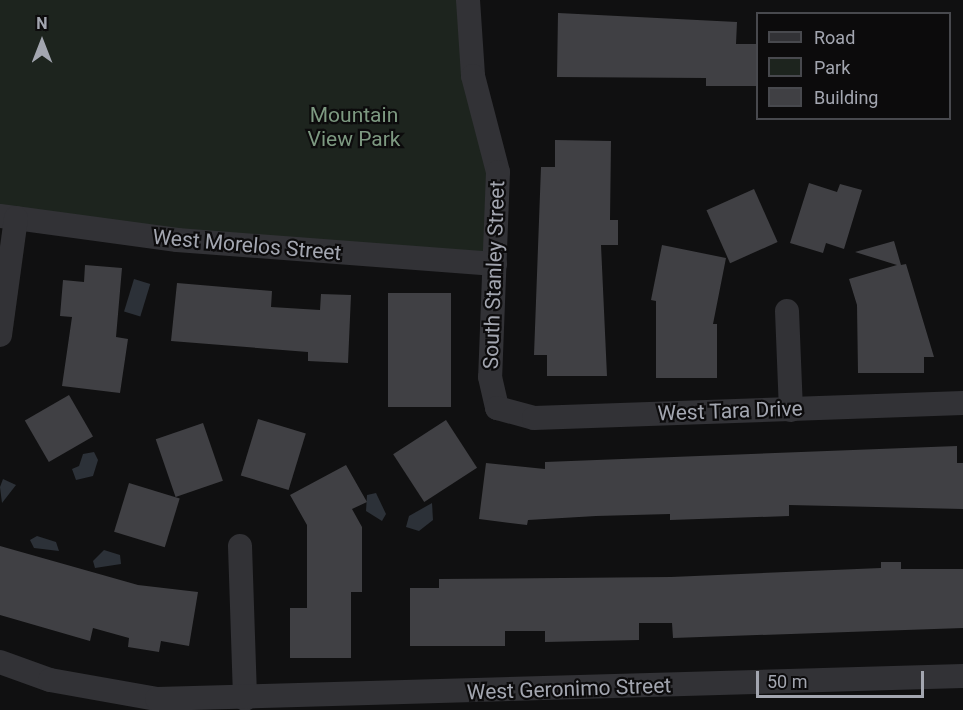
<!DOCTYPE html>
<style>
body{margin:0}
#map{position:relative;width:963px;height:710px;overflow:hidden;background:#101011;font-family:Roboto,sans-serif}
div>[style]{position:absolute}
.green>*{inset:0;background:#1d241e}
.water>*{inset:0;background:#2c3138;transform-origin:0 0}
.building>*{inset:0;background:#404044;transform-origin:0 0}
.minor>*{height:24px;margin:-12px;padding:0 12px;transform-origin:12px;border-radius:12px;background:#323236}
span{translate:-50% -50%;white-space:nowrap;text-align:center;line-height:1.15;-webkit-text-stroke:4.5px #0c0b0c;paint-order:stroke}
.park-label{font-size:21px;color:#7d9981}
.street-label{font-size:21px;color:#a3a6b0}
.legend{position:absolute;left:756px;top:12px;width:195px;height:108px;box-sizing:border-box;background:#0c0b0c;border:2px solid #48494e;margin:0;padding:8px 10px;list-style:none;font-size:18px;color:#a3a6b0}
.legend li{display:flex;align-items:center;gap:12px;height:30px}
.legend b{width:30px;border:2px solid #48494e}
.north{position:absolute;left:12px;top:12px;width:60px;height:60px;-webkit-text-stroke:4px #0c0b0c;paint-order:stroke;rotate:0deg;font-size:16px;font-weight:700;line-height:24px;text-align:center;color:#a3a6b0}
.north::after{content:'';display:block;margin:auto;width:21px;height:27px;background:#a3a6b0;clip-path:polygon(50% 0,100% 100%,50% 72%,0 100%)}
.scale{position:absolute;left:756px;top:671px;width:168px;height:27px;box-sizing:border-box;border:3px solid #a3a6b0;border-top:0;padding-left:8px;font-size:18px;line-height:21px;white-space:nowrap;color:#a3a6b0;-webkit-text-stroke:4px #0c0b0c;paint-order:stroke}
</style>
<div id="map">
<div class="green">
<div style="clip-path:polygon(0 0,468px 0,498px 172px,495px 264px,0 216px)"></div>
</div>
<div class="water">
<div style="left:134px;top:279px;width:17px;height:34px;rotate:17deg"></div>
<div style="clip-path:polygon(94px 452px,98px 460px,93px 476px,76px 480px,72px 469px,79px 466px,83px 454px)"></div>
<div style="clip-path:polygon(3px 479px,16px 485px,2px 503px,0 487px)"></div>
<div style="clip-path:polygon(376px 493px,386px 514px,382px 521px,366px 511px,367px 495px)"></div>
<div style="clip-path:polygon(432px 503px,433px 520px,419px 531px,406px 527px,409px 516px)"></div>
<div style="clip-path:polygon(37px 536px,56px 542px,59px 551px,34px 548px,30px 540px)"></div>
<div style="clip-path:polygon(104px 550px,120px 555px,121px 564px,95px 568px,93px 561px)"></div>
</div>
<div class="building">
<div style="clip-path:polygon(558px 13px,737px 22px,736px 44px,758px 44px,758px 86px,706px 86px,706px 78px,557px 77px)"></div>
<div style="clip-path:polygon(555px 140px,611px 141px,610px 220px,618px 220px,618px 245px,601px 245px,607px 376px,547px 376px,547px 355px,534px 355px,541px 167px,555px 167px)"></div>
<div style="clip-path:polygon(809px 183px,837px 192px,840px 184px,862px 190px,844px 249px,826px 243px,823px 253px,790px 243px)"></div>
<div style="left:754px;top:189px;width:58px;height:52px;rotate:66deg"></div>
<div style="clip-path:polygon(894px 241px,901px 265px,906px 264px,934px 357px,924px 357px,924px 373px,858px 373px,857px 305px,849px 279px,897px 265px,855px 252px)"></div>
<div style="clip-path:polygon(662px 245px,726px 258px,713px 324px,717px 324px,717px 378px,656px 378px,656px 301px,651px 300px)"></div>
<div style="clip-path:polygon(85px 265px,122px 268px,116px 337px,128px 339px,120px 393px,62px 386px,72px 317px,60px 316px,63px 280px,84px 282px)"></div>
<div style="clip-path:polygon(177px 283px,272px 291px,271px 307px,320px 310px,321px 294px,351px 295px,348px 363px,308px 361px,308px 352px,171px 341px)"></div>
<div style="left:388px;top:293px;width:63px;height:114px"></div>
<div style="left:69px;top:395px;width:48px;height:51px;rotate:60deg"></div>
<div style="left:258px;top:419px;width:50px;height:59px;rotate:17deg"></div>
<div style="left:446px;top:420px;width:57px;height:63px;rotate:57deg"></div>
<div style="left:203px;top:423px;width:61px;height:50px;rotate:71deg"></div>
<div style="clip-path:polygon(957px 446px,957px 463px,963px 463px,963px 509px,789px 505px,789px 516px,670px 520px,670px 514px,596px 516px,528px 520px,527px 525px,479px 519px,486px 463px,545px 469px,545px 462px)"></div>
<div style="clip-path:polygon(346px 465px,367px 502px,352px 509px,362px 527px,362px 592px,351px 592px,351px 658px,290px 658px,290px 608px,307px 608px,307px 525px,290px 495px)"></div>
<div style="left:129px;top:483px;width:53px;height:51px;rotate:17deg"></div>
<div style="clip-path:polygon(0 546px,138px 585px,198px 592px,189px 646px,161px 641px,159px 652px,128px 647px,129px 638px,93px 628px,90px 641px,0 615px)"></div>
<div style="clip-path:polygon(881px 562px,901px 562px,901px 569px,963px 569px,963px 628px,673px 638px,672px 623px,639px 623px,639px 640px,545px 642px,545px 631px,505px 631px,505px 646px,410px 646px,410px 588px,439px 588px,439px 579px,671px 577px,881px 568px)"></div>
</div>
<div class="minor">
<div style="left:468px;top:0;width:76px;rotate:86.2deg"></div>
<div style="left:473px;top:76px;width:99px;rotate:75.4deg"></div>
<div style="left:498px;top:172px;width:205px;rotate:92.2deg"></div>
<div style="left:490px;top:377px;width:32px;rotate:77deg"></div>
<div style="left:497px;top:408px;width:38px;rotate:15deg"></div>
<div style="left:534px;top:418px;width:429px;rotate:-2deg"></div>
<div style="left:0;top:216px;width:179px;rotate:7.7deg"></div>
<div style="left:177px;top:240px;width:319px;rotate:4.3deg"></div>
<div style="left:787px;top:311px;width:99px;rotate:87.7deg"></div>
<div style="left:0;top:335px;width:118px;rotate:-82.2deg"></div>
<div style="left:240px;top:546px;width:153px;rotate:88.1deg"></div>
<div style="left:0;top:662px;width:53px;rotate:19.8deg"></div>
<div style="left:50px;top:680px;width:109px;rotate:10.1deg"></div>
<div style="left:157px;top:699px;width:806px;rotate:-1.63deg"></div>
</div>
<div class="park-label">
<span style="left:354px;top:127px">Mountain<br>View Park</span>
</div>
<div class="street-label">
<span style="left:247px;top:245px;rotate:5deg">West Morelos Street</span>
<span style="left:494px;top:275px;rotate:-88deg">South Stanley Street</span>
<span style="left:730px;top:411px;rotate:-2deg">West Tara Drive</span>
<span style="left:569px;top:689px;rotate:-2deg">West Geronimo Street</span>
</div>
<ul class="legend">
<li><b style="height:8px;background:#323236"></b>Road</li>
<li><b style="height:16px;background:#1d241e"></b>Park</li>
<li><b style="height:16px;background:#404044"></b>Building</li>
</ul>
<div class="north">N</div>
<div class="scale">50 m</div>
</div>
